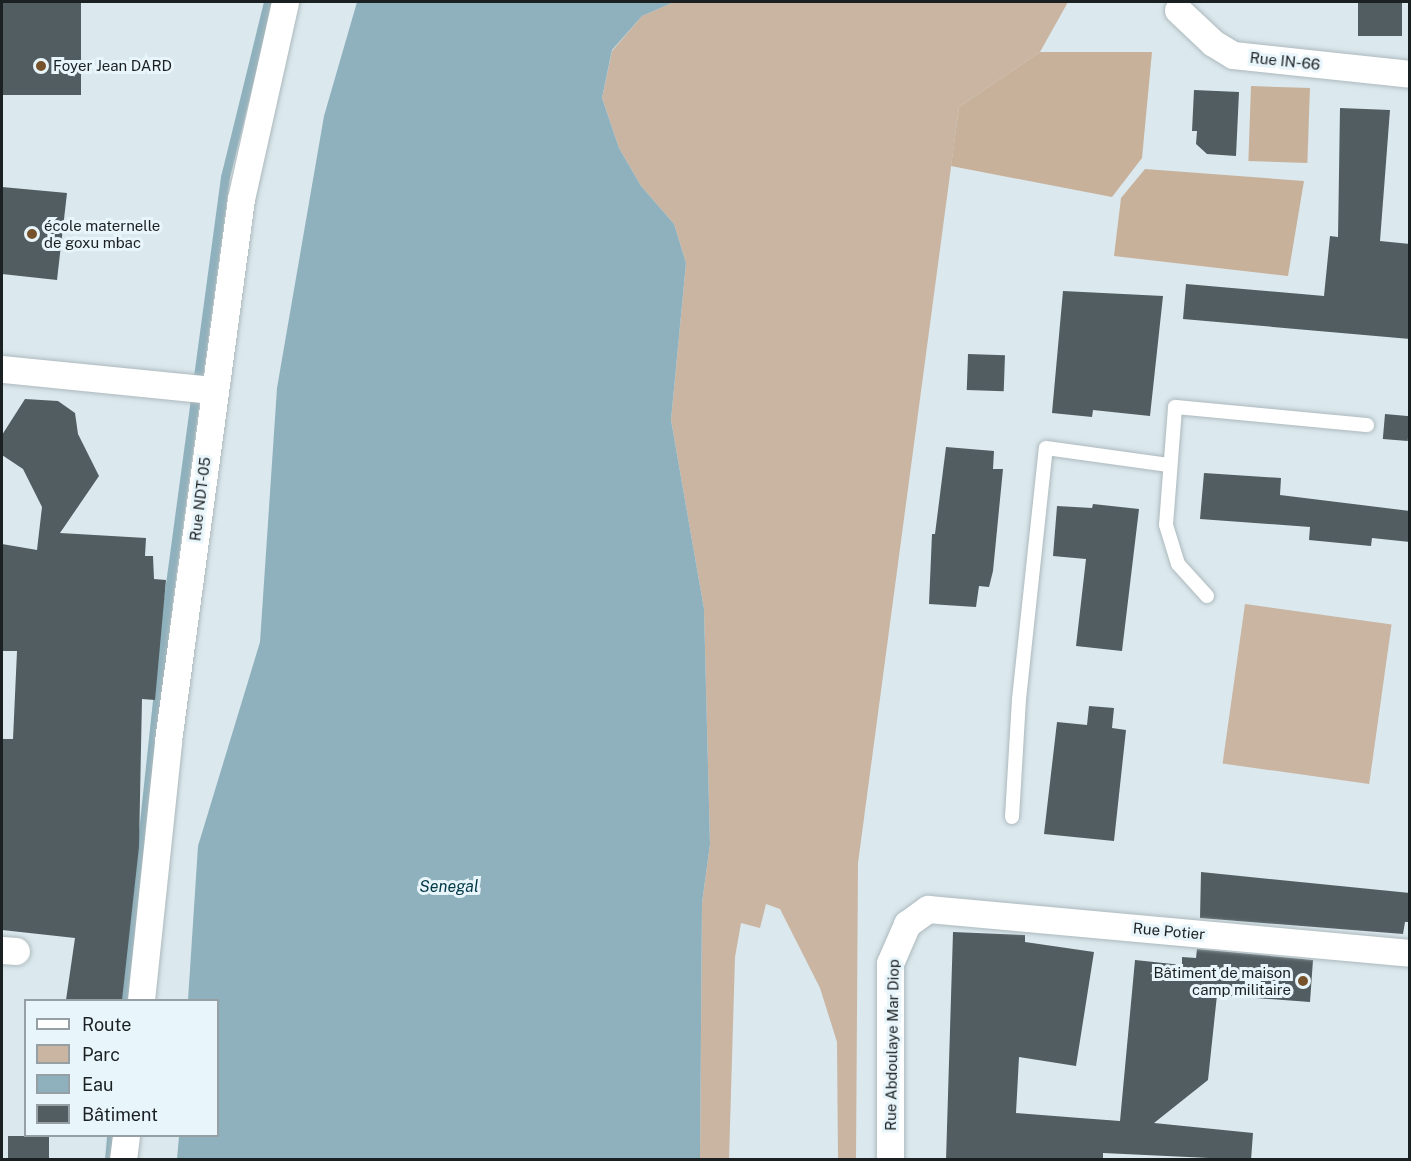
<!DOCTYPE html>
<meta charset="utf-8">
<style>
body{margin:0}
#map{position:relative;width:1411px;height:1161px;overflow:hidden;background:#dbe8ed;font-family:"Public Sans",sans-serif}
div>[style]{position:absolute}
.green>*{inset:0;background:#c9b5a1;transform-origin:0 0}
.forest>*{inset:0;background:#c8b19a;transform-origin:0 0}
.water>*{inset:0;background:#8fb1bd}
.stream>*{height:9px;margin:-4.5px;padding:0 4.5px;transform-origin:4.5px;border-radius:4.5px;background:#8fb1bd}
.building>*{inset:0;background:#525d61;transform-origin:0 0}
.roads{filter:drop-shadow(0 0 2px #acb9bd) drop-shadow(0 0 2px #acb9bd)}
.lane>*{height:14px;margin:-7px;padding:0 7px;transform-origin:7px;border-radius:7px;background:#fff}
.street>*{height:27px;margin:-13.5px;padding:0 13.5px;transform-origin:13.5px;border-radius:13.5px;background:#fff}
.dots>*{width:16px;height:16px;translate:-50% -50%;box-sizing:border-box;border:3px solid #e8f5fa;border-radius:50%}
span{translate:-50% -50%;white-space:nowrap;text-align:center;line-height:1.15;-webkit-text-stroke:6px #e8f5fa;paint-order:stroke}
.street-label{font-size:15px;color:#1b2022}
.poi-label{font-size:15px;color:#1b2022}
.left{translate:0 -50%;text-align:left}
.right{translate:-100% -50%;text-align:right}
.water-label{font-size:16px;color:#023745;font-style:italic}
.frame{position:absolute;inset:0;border:3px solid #1b2022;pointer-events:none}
.legend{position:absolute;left:24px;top:999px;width:195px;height:138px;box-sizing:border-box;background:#e8f5fa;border:2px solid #96a0a4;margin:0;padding:8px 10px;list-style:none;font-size:18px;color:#1b2022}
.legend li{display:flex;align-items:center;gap:12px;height:30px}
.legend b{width:30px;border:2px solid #96a0a4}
</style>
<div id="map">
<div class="green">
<div style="clip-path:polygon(674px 2px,1068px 2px,1040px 52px,959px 107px,858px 863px,856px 1159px,838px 1159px,837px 1042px,820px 988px,780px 909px,766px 904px,760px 928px,741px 923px,735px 957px,729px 1159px,700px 1159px,702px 903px,710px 844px,704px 609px,671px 420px,686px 263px,674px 224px,641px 186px,619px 148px,602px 98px,612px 51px,642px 16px)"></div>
<div style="left:1245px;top:604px;width:148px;height:161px;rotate:8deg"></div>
</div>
<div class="forest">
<div style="clip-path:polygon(1040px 52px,1152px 52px,1142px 158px,1112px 197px,951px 166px,959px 107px)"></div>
<div style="left:1251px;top:86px;width:59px;height:75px;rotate:2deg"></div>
<div style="clip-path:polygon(1145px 169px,1304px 181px,1288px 276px,1114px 256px,1121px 198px)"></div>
</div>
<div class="water">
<div style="clip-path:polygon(357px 2px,674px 2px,642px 16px,612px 50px,602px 98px,619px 148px,641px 186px,674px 224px,686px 263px,671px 420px,704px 609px,710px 844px,702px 903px,700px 1159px,177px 1159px,179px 1136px,218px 1136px,218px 1000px,188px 1000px,198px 846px,260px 642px,277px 388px,324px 116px)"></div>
</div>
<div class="stream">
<div style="left:125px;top:1000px;width:396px;rotate:-83.9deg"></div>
<div style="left:167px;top:606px;width:433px;rotate:-82.3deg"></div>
<div style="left:225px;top:177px;width:180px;rotate:-76.2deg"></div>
<div style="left:109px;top:1160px;width:24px;rotate:-85deg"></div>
</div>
<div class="building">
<div style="left:2px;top:2px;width:79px;height:93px"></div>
<div style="left:1358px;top:2px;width:44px;height:34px"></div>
<div style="clip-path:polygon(1194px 90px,1239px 92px,1236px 156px,1207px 154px,1196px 144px,1197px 131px,1192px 131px)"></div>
<div style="clip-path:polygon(1340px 108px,1390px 110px,1380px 241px,1410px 244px,1410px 339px,1183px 319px,1186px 284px,1324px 296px,1330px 236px,1338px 237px)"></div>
<div style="clip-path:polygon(2px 187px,67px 193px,57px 280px,2px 274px)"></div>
<div style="clip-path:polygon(1063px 291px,1163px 296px,1150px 416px,1093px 410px,1092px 417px,1052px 413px)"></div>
<div style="left:968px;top:354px;width:37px;height:36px;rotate:2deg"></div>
<div style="clip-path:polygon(25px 399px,58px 401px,75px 413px,78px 434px,99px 476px,60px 533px,146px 538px,145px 556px,153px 556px,154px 579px,166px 580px,155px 700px,142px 699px,139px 847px,122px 1000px,66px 1000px,75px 938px,2px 930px,2px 739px,13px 739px,17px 651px,2px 651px,2px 544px,37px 550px,42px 507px,23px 469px,2px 455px,2px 435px)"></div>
<div style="left:1385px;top:414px;width:25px;height:25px;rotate:5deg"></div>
<div style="clip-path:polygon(946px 447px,994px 451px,993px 469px,1003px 469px,993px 571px,989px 587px,979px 586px,976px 607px,929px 604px,932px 534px,935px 534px)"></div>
<div style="clip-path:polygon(1204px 473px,1281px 478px,1280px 495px,1410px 511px,1410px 542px,1372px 538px,1371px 546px,1309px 540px,1310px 527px,1200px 519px)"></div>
<div style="clip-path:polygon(1093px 504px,1139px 509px,1122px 651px,1076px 646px,1086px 559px,1053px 556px,1057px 506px,1092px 508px)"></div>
<div style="clip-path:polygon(1089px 706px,1114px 708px,1112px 728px,1126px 730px,1114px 841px,1044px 834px,1057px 722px,1087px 725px)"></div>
<div style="clip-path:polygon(1201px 872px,1410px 893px,1409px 922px,1405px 922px,1403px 934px,1200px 918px)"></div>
<div style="clip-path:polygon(953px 932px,1025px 935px,1025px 942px,1094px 952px,1076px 1066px,1019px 1057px,1016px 1113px,1080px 1118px,1120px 1121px,1135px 960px,1182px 965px,1182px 957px,1196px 958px,1197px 949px,1313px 960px,1310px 1002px,1217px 995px,1208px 1080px,1154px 1123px,1253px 1133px,1251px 1160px,1103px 1153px,1103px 1160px,946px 1160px)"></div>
<div style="left:8px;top:1136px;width:41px;height:24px"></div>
</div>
<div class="roads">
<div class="lane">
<div style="left:1207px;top:596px;width:43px;rotate:-132.2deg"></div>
<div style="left:1178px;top:564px;width:41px;rotate:-107.1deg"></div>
<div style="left:1166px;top:525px;width:118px;rotate:-85.6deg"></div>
<div style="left:1175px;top:407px;width:193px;rotate:5.4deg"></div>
<div style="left:1012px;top:817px;width:118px;rotate:-86.6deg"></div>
<div style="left:1019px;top:699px;width:252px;rotate:-83.9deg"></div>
<div style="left:1046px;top:448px;width:124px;rotate:7.9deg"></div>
</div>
<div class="street">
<div style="left:1178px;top:10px;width:48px;rotate:43.3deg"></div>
<div style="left:1213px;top:43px;width:23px;rotate:31deg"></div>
<div style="left:1233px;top:55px;width:178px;rotate:6.1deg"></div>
<div style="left:2px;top:369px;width:213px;rotate:5.7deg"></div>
<div style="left:2px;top:950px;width:14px;rotate:4deg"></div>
<div style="left:141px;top:1000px;width:260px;rotate:-84deg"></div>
<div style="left:168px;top:741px;width:547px;rotate:-82.33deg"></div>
<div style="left:241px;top:199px;width:202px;rotate:-77.4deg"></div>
<div style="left:123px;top:1160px;width:24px;rotate:-83deg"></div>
<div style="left:890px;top:1160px;width:197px;rotate:-90deg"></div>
<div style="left:890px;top:963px;width:43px;rotate:-66.4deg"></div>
<div style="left:907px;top:924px;width:26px;rotate:-36deg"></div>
<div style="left:928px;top:909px;width:484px;rotate:5.2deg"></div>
</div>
</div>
<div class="dots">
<div style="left:41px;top:66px;background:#77532c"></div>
<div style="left:32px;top:234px;background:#77532c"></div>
<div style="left:1303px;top:981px;background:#77532c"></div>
</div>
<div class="street-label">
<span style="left:1285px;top:61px;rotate:6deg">Rue IN-66</span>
<span style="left:200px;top:499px;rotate:-83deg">Rue NDT-05</span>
<span style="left:1169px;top:931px;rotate:5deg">Rue Potier</span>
<span style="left:892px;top:1045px;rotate:-89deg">Rue Abdoulaye Mar Diop</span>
</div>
<div class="poi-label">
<span class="left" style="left:53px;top:66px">Foyer Jean DARD</span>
<span class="left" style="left:44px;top:234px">école maternelle<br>de goxu mbac</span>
<span class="right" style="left:1291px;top:981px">Bâtiment de maison<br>camp militaire</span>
</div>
<div class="water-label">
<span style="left:449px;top:887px">Senegal</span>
</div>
<div class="frame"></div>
<ul class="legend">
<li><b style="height:8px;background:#fff"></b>Route</li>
<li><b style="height:16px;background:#c9b5a1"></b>Parc</li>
<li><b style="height:16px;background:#8fb1bd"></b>Eau</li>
<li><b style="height:16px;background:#525d61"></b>Bâtiment</li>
</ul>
</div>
